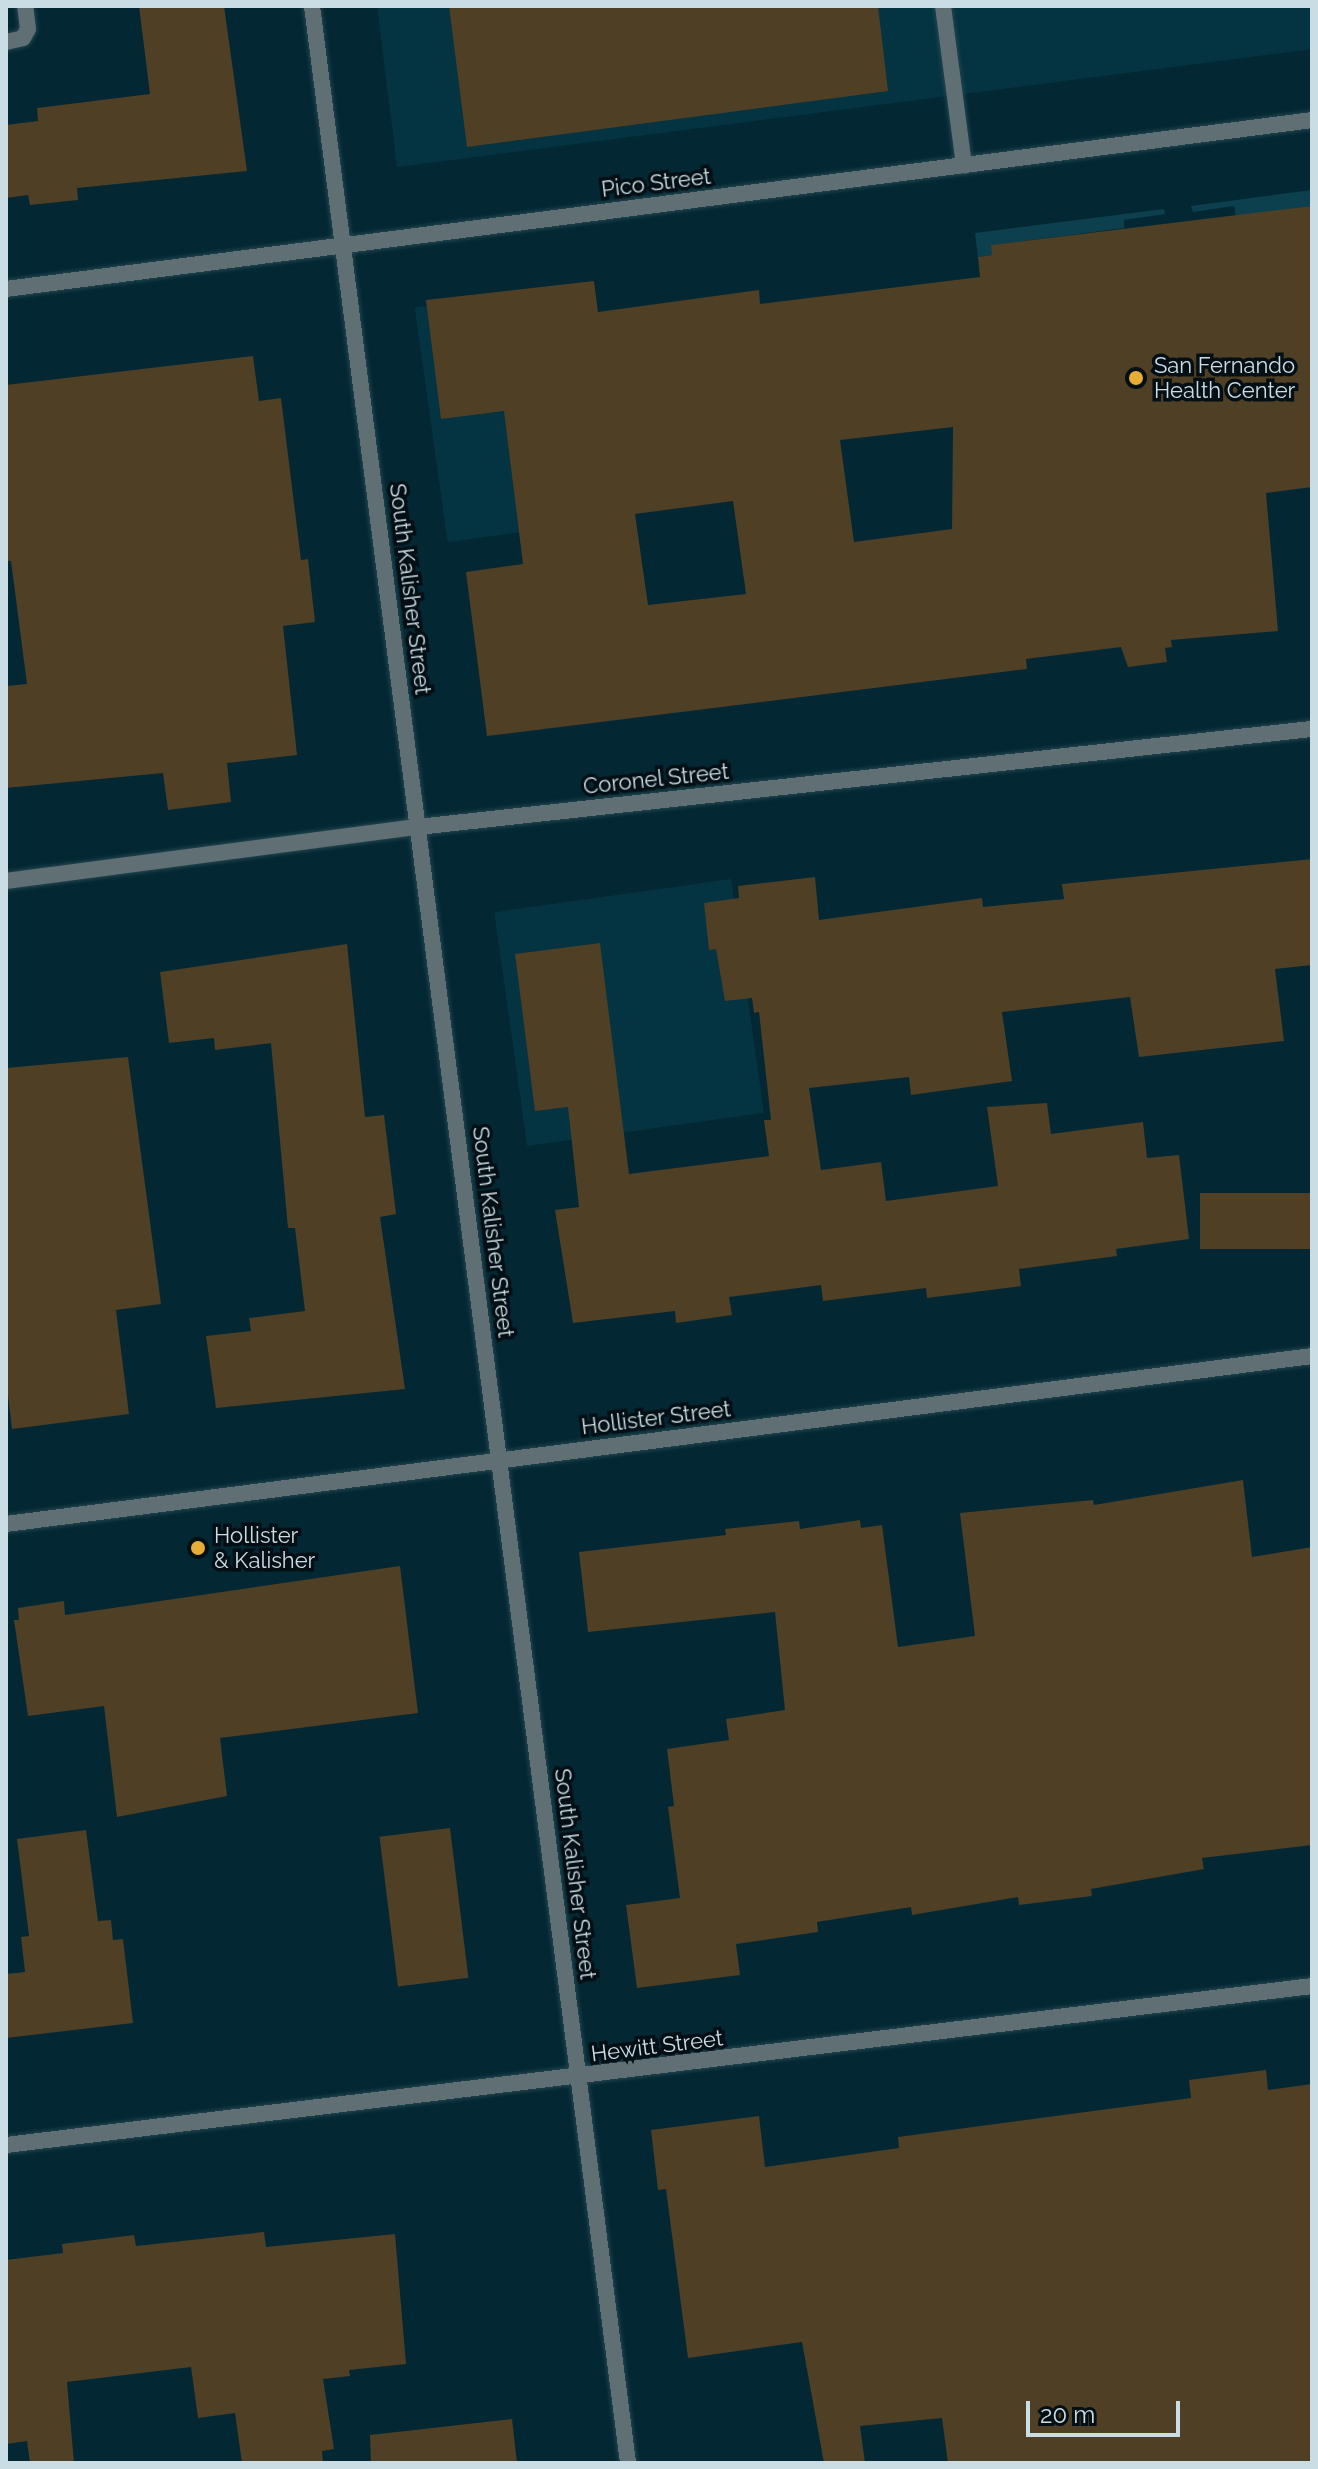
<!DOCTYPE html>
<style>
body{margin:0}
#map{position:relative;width:1318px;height:2469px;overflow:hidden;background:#032833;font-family:Raleway,sans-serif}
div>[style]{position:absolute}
.built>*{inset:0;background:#043441;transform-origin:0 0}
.green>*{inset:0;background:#0c404f}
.building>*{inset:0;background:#4e3f25;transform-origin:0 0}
.roads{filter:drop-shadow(0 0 2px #23454f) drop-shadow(0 0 2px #23454f)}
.service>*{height:16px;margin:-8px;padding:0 8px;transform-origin:8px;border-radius:8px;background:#5f6f74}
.minor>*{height:16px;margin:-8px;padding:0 8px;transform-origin:8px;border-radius:8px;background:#5f6f74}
.dots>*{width:22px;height:22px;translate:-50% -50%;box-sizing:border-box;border:4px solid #030f14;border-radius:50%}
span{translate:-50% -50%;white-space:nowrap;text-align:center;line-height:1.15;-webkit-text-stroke:7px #030f14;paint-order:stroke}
.street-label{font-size:22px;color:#cbdde4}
.poi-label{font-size:22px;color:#cbdde4}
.left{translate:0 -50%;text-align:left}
.frame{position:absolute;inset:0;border:8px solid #cbdde4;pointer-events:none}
.scale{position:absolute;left:1026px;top:2401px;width:154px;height:36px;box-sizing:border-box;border:4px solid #cbdde4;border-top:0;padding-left:10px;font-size:24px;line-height:28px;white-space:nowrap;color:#cbdde4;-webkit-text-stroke:6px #030f14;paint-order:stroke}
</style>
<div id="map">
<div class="built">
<div style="clip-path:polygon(377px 6px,1312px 6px,1312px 49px,397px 167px)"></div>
<div style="left:589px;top:283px;width:237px;height:176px;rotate:82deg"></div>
<div style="left:731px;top:879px;width:236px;height:239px;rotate:82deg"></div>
</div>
<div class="green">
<div style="clip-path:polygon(1312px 190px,1312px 206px,1236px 216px,1234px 206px,1193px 212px,1191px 206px)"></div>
<div style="clip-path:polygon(1164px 209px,1165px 214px,1124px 220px,1124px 228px,992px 245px,992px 255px,978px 257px,975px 233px)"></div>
</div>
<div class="building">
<div style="clip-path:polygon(139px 6px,224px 6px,247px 171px,77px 188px,78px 200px,30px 205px,28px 195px,6px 198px,6px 125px,38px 121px,37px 108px,150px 94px)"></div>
<div style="clip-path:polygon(449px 6px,878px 6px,888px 91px,467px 147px)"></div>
<div style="clip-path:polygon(evenodd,1312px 206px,1312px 487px,1266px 493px,1278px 631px,1171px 640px,1172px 647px,1165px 648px,1167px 662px,1128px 667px,1121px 647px,1026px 659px,1027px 669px,487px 736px,466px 572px,523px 564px,504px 411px,441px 419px,426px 300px,594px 281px,598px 312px,759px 290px,760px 304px,980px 277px,978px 257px,992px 255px,991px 245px,1312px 206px,953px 427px,952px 529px,854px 542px,840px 440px,953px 427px,1312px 206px,733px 501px,746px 594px,648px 605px,635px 514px,733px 501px)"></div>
<div style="clip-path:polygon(253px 356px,259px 401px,281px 398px,301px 560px,308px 559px,315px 622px,283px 626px,297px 755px,227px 763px,231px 802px,168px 810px,163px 773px,6px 788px,6px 686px,27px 684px,11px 561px,6px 561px,6px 385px)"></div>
<div style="clip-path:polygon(1312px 859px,1312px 965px,1275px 969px,1284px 1041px,1139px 1057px,1130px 997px,1002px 1012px,1012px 1081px,911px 1095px,909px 1077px,809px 1088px,821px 1170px,881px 1162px,886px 1201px,998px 1186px,987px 1107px,1047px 1103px,1051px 1134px,1143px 1122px,1147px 1158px,1179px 1155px,1189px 1239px,1116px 1249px,1117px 1256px,1019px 1269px,1021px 1286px,927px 1298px,926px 1288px,823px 1301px,821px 1285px,729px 1297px,732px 1315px,676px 1323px,675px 1311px,573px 1323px,555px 1210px,579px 1207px,568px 1107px,535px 1111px,515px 954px,600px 943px,629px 1174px,769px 1156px,764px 1120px,771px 1120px,759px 1012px,754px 1013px,752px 998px,725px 1001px,716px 949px,709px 950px,704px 903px,739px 898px,738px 886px,815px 877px,819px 920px,982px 898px,983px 907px,1064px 899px,1062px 884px)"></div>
<div style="clip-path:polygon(347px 944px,365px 1117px,384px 1115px,396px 1214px,380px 1217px,405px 1389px,216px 1408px,206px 1336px,251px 1331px,249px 1318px,305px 1311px,295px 1228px,288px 1228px,271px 1043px,215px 1050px,214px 1038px,169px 1043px,160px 972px)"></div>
<div style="clip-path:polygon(128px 1057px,161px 1304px,116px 1310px,129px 1414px,12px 1429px,6px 1378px,6px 1068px)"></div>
<div style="left:1312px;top:1193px;width:56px;height:112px;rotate:90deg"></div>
<div style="clip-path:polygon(1243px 1480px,1252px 1557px,1312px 1547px,1312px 1845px,1202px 1858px,1204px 1869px,1091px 1889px,1092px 1896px,1019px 1905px,1018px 1897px,912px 1915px,911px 1907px,817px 1922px,818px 1932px,736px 1944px,740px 1975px,637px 1988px,626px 1905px,680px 1898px,668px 1807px,674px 1806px,667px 1749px,729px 1740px,726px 1719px,785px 1710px,775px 1612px,588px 1632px,579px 1552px,726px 1535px,725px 1529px,799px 1521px,800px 1529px,860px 1520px,861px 1528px,882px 1525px,898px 1647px,975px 1636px,960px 1513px,1093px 1500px,1094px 1505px)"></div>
<div style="clip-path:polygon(400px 1566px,418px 1713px,220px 1738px,227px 1796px,117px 1817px,104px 1706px,28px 1716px,14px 1620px,19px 1620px,18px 1608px,64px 1601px,65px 1615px)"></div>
<div style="left:450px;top:1828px;width:151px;height:71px;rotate:83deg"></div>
<div style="clip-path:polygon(86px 1830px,98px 1921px,111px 1920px,113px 1940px,123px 1939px,133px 2023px,6px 2038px,6px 1974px,25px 1972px,21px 1937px,29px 1936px,17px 1839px)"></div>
<div style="clip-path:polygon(1266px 2070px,1268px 2090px,1312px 2084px,1312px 2463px,948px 2463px,942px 2418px,860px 2426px,865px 2463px,824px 2463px,802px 2342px,688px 2358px,666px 2189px,658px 2190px,651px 2130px,759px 2116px,765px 2167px,899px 2148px,898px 2137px,1191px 2098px,1189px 2080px)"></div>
<div style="clip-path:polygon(264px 2232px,266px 2247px,395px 2234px,406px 2364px,349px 2370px,350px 2376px,323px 2379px,334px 2449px,322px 2451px,323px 2463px,242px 2463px,235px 2413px,198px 2418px,191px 2367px,67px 2382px,74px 2463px,30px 2463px,27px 2441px,6px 2444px,6px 2260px,63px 2253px,62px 2244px,134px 2235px,136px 2246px)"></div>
<div style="clip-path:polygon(512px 2419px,517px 2463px,371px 2463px,370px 2435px)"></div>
</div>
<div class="roads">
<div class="service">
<div style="left:943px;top:6px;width:161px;rotate:82.5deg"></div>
<div style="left:6px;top:42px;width:17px;rotate:-13deg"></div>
<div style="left:23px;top:38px;width:10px;rotate:-61deg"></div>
<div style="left:28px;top:29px;width:23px;rotate:-97deg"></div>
</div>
<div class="minor">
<div style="left:312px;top:6px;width:2477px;rotate:82.67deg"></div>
<div style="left:6px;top:289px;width:1317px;rotate:-7.37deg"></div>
<div style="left:6px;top:881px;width:416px;rotate:-7.5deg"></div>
<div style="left:418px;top:827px;width:899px;rotate:-6.26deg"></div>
<div style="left:6px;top:1524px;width:1317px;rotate:-7.33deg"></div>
<div style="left:6px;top:2145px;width:1316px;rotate:-6.94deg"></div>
</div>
</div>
<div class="dots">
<div style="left:1136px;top:378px;background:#e6ac36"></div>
<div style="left:198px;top:1548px;background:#e6ac36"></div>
</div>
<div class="street-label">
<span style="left:656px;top:183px;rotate:-7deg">Pico Street</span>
<span style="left:410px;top:589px;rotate:83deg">South Kalisher Street</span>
<span style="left:656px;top:779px;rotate:-6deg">Coronel Street</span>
<span style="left:493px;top:1232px;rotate:83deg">South Kalisher Street</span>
<span style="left:656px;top:1418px;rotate:-7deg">Hollister Street</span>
<span style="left:575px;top:1874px;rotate:83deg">South Kalisher Street</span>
<span style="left:657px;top:2046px;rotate:-7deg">Hewitt Street</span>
</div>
<div class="poi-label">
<span class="left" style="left:1154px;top:378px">San Fernando<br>Health Center</span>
<span class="left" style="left:214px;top:1548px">Hollister<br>&amp; Kalisher</span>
</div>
<div class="frame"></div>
<div class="scale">20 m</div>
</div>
